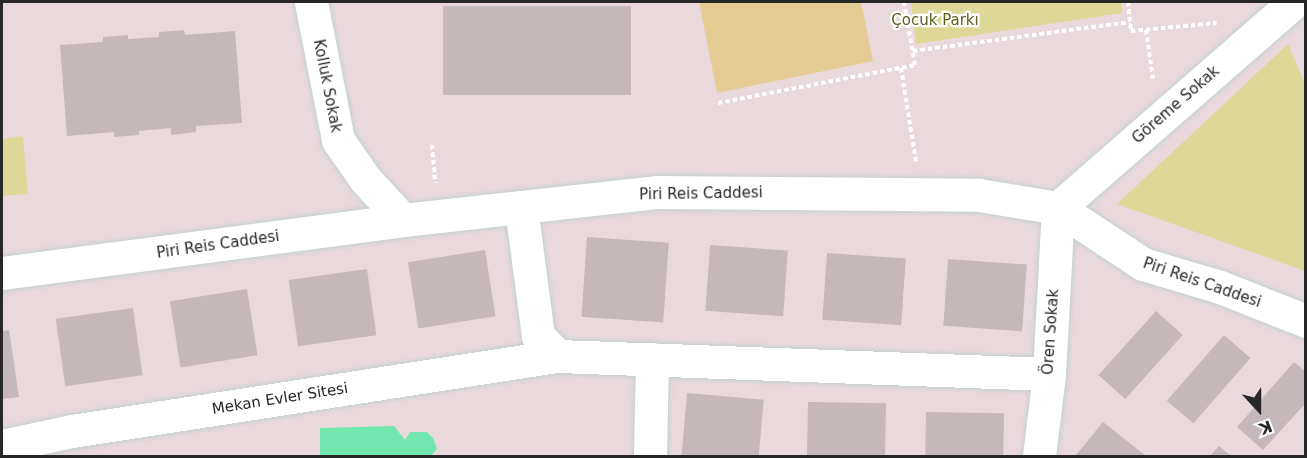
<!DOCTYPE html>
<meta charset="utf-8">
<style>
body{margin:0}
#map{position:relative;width:1307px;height:458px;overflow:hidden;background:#e9d9dc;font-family:"DejaVu Sans",sans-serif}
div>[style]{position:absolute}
.green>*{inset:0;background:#ded898}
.pitch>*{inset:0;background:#e5cc94}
.water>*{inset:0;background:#71e7af}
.building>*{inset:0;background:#c5b8ba;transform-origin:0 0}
.path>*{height:4px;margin-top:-2px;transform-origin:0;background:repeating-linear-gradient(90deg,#fff 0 4.5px,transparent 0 7.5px)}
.roads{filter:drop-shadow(0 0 2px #c2d0d1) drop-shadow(0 0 2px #c2d0d1)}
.minor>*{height:33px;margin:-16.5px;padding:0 16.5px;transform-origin:16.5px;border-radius:16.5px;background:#fff}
span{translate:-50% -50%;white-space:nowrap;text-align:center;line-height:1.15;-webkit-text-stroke:4.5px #fff;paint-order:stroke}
.park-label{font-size:15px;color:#5b5f1d}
.street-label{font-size:15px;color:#272727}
.frame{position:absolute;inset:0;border:3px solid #272727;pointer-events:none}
.north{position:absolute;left:1229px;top:380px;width:60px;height:60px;-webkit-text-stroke:4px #fff;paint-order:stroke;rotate:159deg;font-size:16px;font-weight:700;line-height:24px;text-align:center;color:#272727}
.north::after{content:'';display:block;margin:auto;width:21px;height:27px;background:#272727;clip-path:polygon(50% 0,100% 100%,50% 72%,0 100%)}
</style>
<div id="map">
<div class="green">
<div style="clip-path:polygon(911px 2px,1121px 2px,1122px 13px,916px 44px)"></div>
<div style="clip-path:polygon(1288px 44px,1305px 84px,1305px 271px,1117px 204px)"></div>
<div style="clip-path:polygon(23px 136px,28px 194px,2px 196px,2px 139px)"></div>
</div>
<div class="pitch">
<div style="clip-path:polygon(699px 2px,861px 2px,873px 61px,717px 93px)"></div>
</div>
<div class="water">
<div style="clip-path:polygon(394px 426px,405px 440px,410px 432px,427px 432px,433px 438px,437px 449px,431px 456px,320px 456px,320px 428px)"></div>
</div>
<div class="building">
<div style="left:443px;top:6px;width:188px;height:89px"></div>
<div style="clip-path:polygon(184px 30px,185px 35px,235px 31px,242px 123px,196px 126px,196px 132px,171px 135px,171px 128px,139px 131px,139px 135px,114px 137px,114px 132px,67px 136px,60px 45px,103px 42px,103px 37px,128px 35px,128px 39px,159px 37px,159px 32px)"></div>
<div style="left:587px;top:237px;width:82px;height:80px;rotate:4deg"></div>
<div style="left:710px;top:245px;width:78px;height:66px;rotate:4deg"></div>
<div style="left:485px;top:250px;width:67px;height:78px;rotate:81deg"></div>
<div style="left:827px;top:253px;width:79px;height:67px;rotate:4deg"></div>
<div style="left:948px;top:259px;width:79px;height:67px;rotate:4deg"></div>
<div style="left:367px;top:269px;width:67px;height:79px;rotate:82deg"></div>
<div style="left:247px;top:289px;width:67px;height:78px;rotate:81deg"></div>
<div style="left:133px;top:308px;width:68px;height:78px;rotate:82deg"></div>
<div style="left:1156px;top:311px;width:36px;height:86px;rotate:42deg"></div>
<div style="clip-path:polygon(9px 330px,19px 397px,2px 399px,2px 331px)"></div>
<div style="left:1224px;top:335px;width:35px;height:87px;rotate:41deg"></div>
<div style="clip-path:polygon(1294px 362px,1306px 372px,1306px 403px,1263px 450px,1237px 427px)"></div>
<div style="left:687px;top:393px;width:77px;height:63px;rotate:5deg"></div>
<div style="left:808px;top:402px;width:78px;height:54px;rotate:1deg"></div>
<div style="left:926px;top:412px;width:78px;height:44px;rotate:1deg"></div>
<div style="clip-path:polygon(1103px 422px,1146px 456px,1076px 455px)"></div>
<div style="clip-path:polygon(1219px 446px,1231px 456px,1210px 456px)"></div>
</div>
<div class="path">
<div style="left:1128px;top:2px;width:29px;rotate:84deg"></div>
<div style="left:1131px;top:31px;width:86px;rotate:-5.3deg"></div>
<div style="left:1146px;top:30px;width:49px;rotate:81.9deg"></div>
<div style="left:913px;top:51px;width:219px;rotate:-7.6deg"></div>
<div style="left:901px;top:68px;width:95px;rotate:80.9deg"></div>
<div style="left:718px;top:103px;width:201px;rotate:-10.9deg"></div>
<div style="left:915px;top:65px;width:64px;rotate:-99.9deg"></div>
<div style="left:432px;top:145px;width:38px;rotate:85deg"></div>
</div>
<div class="roads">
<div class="minor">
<div style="left:311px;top:2px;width:141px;rotate:78.9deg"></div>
<div style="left:338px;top:140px;width:47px;rotate:55.3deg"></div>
<div style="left:365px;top:179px;width:56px;rotate:47.2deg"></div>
<div style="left:521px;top:207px;width:130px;rotate:82.5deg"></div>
<div style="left:538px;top:336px;width:28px;rotate:45deg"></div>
<div style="left:558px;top:356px;width:491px;rotate:2.1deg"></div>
<div style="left:2px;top:273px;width:404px;rotate:-7.5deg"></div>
<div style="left:403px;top:220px;width:257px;rotate:-6.3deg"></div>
<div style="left:658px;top:192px;width:321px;rotate:0.5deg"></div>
<div style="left:979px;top:195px;width:80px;rotate:9.3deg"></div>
<div style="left:1058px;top:208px;width:102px;rotate:33.4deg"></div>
<div style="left:1143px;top:264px;width:80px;rotate:16.6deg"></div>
<div style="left:1220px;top:287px;width:92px;rotate:21.6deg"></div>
<div style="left:2px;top:446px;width:72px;rotate:-12.1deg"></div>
<div style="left:72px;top:431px;width:492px;rotate:-8.8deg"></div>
<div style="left:650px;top:456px;width:97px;rotate:-88.8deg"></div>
<div style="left:1039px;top:456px;width:83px;rotate:-83deg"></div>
<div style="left:1049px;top:374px;width:166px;rotate:-86.9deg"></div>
<div style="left:1058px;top:208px;width:313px;rotate:-41.1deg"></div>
</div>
</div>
<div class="park-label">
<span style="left:935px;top:21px">Çocuk Parkı</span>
</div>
<div class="street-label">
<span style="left:327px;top:86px;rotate:79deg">Kolluk Sokak</span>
<span style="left:1176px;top:105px;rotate:-41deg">Göreme Sokak</span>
<span style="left:701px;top:194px;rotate:-1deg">Piri Reis Caddesi</span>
<span style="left:218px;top:245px;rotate:-8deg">Piri Reis Caddesi</span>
<span style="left:1202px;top:283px;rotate:19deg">Piri Reis Caddesi</span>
<span style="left:1051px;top:332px;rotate:-86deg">Ören Sokak</span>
<span style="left:280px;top:399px;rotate:-9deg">Mekan Evler Sitesi</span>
</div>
<div class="frame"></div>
<div class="north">K</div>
</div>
